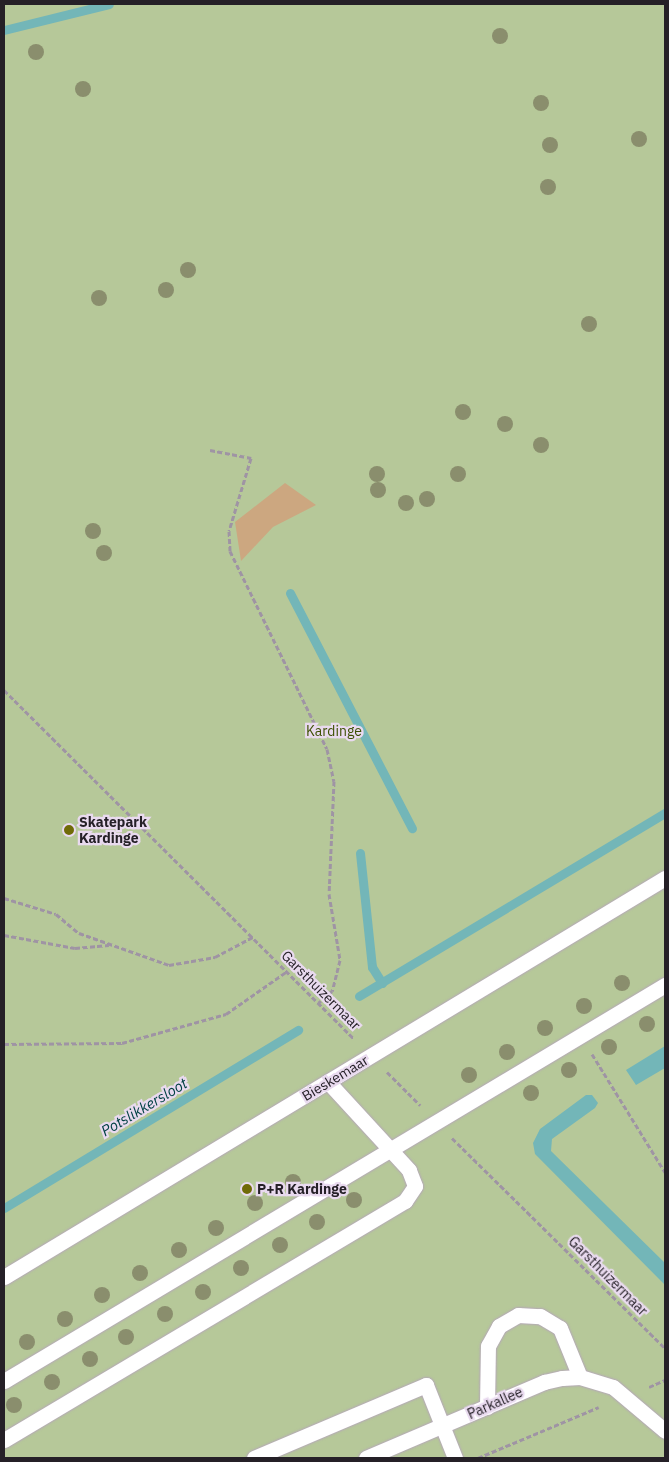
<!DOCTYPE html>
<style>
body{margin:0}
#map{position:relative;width:669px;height:1462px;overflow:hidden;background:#e9daef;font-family:"IBM Plex Sans",sans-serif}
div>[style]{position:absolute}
.green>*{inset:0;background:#b6c899;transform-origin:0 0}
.water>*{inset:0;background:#73b6b8}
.stream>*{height:9px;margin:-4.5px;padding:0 4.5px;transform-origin:4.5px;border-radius:4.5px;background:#73b6b8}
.building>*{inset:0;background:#cca780}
.path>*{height:3px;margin-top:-1.5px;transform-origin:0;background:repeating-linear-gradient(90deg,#9f94a4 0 5px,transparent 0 7.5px)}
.roads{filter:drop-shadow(0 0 1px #b5a6ba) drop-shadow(0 0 1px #b5a6ba)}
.service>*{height:15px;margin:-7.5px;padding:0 7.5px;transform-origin:7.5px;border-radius:7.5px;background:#fff}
.trees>*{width:16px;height:16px;margin:-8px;border-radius:50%;background:#8a8e6d}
.dots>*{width:14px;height:14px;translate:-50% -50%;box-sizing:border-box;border:2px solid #e9daef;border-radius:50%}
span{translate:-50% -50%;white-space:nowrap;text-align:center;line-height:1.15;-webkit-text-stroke:4.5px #e9daef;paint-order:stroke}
.park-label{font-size:14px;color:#3d5003}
.poi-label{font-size:14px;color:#252027;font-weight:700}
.left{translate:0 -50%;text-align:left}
.street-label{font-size:14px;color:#252027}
.water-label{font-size:15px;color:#004143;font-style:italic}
.frame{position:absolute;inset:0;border:5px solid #252027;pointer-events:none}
</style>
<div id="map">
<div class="green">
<div style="left:4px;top:4px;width:661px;height:1454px"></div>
</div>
<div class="water">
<div style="clip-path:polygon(665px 1046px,665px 1068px,636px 1085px,626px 1070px)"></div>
<div style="clip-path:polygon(586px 1095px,592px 1095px,598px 1103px,595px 1108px,552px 1139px,551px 1151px,665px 1263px,665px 1285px,535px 1154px,533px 1143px,540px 1129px)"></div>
</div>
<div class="stream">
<div style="left:4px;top:30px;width:108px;rotate:-13.9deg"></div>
<div style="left:290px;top:593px;width:265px;rotate:62.6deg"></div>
<div style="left:360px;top:853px;width:115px;rotate:84deg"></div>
<div style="left:372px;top:967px;width:19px;rotate:58deg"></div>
<div style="left:359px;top:996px;width:357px;rotate:-30.9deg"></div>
<div style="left:4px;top:1208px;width:344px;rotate:-31.2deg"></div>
</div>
<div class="building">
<div style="clip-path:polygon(285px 483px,316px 505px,273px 527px,241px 561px,235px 522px)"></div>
</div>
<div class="path">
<div style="left:210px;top:450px;width:42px;rotate:11deg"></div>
<div style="left:251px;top:458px;width:76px;rotate:106.8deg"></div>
<div style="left:229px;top:531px;width:20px;rotate:87deg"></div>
<div style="left:230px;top:551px;width:220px;rotate:63.9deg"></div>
<div style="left:327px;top:749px;width:33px;rotate:78deg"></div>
<div style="left:334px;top:781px;width:113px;rotate:92.5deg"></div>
<div style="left:329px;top:894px;width:67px;rotate:80.5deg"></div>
<div style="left:340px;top:960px;width:32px;rotate:104deg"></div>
<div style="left:332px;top:991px;width:18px;rotate:139deg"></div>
<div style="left:4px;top:690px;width:494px;rotate:44.9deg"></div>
<div style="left:4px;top:898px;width:54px;rotate:17.1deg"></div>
<div style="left:56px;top:914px;width:30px;rotate:40deg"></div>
<div style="left:79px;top:933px;width:96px;rotate:19.6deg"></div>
<div style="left:169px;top:965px;width:47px;rotate:-9.9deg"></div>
<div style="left:215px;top:957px;width:43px;rotate:-27.8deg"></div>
<div style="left:4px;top:935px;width:72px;rotate:10.4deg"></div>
<div style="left:75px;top:948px;width:34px;rotate:-5deg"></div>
<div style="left:4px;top:1044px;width:118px;rotate:-0.5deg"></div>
<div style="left:122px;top:1043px;width:108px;rotate:-15.6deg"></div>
<div style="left:226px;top:1014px;width:73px;rotate:-35deg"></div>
<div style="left:592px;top:1054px;width:139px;rotate:58.3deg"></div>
<div style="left:387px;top:1072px;width:47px;rotate:45deg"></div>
<div style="left:452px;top:1138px;width:299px;rotate:44.6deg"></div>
<div style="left:649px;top:1387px;width:17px;rotate:-24deg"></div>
<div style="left:478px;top:1458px;width:131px;rotate:-22.9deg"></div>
</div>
<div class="roads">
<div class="service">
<div style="left:4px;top:1277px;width:772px;rotate:-31.12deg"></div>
<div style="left:4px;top:1381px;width:771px;rotate:-30.93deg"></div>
<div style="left:487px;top:1407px;width:61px;rotate:-89.1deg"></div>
<div style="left:488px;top:1346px;width:23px;rotate:-61deg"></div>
<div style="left:499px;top:1326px;width:22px;rotate:-30deg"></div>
<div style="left:518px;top:1315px;width:22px;rotate:3deg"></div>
<div style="left:540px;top:1316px;width:23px;rotate:31deg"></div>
<div style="left:560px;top:1328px;width:53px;rotate:67.8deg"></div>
<div style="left:4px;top:1440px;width:467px;rotate:-30.8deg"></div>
<div style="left:405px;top:1201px;width:18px;rotate:-56deg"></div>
<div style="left:415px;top:1186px;width:17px;rotate:-111deg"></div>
<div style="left:409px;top:1170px;width:120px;rotate:-132.6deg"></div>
<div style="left:254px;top:1458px;width:187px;rotate:-23deg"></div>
<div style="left:426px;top:1385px;width:79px;rotate:68.3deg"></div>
<div style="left:366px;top:1458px;width:194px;rotate:-23.1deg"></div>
<div style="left:544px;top:1382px;width:18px;rotate:-13deg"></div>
<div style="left:562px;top:1378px;width:18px;rotate:-3deg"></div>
<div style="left:580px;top:1377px;width:34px;rotate:17deg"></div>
<div style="left:613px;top:1387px;width:68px;rotate:40.2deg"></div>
</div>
</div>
<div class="trees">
<div style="left:500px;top:36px"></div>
<div style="left:36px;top:52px"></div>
<div style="left:83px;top:89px"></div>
<div style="left:541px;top:103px"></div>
<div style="left:639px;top:139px"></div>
<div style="left:550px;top:145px"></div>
<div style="left:548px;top:187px"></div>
<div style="left:188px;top:270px"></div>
<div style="left:166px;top:290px"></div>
<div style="left:99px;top:298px"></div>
<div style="left:589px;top:324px"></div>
<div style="left:463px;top:412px"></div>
<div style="left:505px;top:424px"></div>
<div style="left:541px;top:445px"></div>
<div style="left:377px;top:474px"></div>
<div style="left:458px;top:474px"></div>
<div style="left:378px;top:490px"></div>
<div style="left:427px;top:499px"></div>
<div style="left:406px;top:503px"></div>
<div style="left:93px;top:531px"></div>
<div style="left:104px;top:553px"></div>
<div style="left:622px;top:983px"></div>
<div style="left:584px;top:1006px"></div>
<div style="left:647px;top:1024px"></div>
<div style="left:545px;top:1028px"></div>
<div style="left:609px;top:1047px"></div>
<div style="left:507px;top:1052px"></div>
<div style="left:569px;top:1070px"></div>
<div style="left:469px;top:1075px"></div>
<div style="left:531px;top:1093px"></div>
<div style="left:293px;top:1182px"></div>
<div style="left:354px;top:1200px"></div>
<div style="left:255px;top:1203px"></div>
<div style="left:317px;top:1222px"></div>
<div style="left:216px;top:1228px"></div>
<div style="left:280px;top:1245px"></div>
<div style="left:179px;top:1250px"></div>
<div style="left:241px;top:1268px"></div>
<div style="left:140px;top:1273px"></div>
<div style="left:203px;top:1292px"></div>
<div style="left:102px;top:1295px"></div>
<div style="left:165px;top:1314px"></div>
<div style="left:65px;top:1319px"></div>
<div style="left:126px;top:1337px"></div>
<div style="left:27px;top:1342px"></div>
<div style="left:90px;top:1359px"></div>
<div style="left:52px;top:1382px"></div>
<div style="left:14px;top:1405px"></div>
</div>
<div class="dots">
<div style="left:69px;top:830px;background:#706b08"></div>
<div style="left:247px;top:1189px;background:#706b08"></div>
</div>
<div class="park-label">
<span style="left:334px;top:731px">Kardinge</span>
</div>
<div class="poi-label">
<span class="left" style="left:79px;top:830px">Skatepark<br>Kardinge</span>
<span class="left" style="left:257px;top:1189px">P+R Kardinge</span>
</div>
<div class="street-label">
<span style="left:321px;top:990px;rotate:45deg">Garsthuizermaar</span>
<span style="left:335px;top:1078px;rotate:-31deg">Bieskemaar</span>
<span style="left:608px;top:1276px;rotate:45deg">Garsthuizermaar</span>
<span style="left:495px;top:1403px;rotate:-24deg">Parkallee</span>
</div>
<div class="water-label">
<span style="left:144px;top:1107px;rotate:-31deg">Potslikkersloot</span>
</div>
<div class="frame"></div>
</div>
